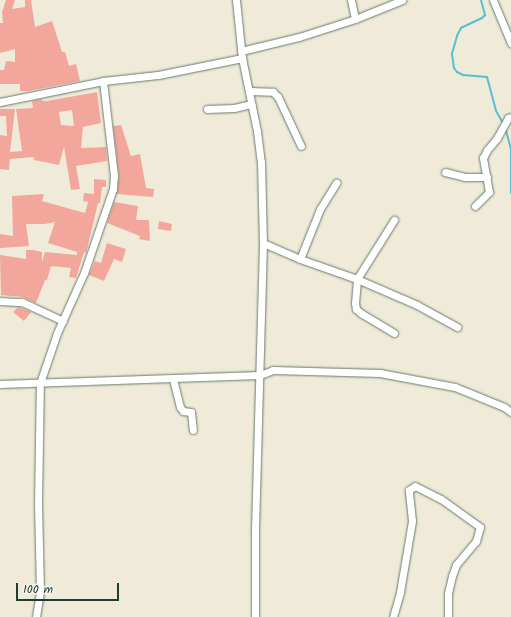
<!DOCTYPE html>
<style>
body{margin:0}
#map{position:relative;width:511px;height:617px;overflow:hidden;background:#efebd8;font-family:Kalam,sans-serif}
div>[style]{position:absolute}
.stream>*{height:2px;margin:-1px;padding:0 1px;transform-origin:1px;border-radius:1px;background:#58bed5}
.building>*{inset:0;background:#f3a79c}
.roads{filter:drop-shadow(0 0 1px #687a6d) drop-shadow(0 0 1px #687a6d)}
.street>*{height:7px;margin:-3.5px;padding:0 3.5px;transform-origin:3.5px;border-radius:3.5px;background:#fff}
span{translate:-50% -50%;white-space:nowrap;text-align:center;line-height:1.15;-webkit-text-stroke:3px #f6f6f2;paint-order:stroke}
.scale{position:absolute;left:16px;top:583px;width:103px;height:18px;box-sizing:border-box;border:2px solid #1f3d34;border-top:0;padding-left:5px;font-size:12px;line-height:14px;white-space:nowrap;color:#1f3d34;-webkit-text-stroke:3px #f6f6f2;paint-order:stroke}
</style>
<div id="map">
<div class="stream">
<div style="left:481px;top:0;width:16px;rotate:75deg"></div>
<div style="left:485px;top:15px;width:4px;rotate:135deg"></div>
<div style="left:482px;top:18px;width:23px;rotate:155deg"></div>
<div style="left:461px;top:28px;width:9px;rotate:117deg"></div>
<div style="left:457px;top:36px;width:19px;rotate:106deg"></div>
<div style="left:452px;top:54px;width:14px;rotate:82deg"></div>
<div style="left:454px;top:68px;width:5px;rotate:53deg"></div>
<div style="left:457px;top:72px;width:7px;rotate:27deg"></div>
<div style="left:463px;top:75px;width:24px;rotate:5deg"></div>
<div style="left:487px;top:77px;width:35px;rotate:75deg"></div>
<div style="left:496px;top:111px;width:14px;rotate:60deg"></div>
<div style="left:505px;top:127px;width:24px;rotate:75deg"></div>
<div style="left:511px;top:150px;width:43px;rotate:90deg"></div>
</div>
<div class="building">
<div style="clip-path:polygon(6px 0,15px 0,12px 9px,25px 7px,25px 0,31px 0,35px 27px,52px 21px,62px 52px,65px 52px,69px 66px,76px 64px,80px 81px,28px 91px,20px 91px,20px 84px,0 84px,0 70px,4px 70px,6px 61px,15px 62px,15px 49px,0 53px,0 23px,3px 23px,2px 12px)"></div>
<div style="clip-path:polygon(evenodd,97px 92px,101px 123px,83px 127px,81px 148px,106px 147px,107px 161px,76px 166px,80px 189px,71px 190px,64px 147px,59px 165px,34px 160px,34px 157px,10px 159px,9px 170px,0 169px,0 135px,7px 136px,6px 116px,0 116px,0 109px,15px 109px,10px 152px,22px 151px,16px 109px,33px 108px,32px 101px,42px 99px,42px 101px,47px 101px,97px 92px,72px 110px,74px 126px,61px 125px,59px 112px,72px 110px)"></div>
<div style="clip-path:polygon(121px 125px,131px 156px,140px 154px,146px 188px,154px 189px,153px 197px,116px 194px,119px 176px,113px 126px)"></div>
<div style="clip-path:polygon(94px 179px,106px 180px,106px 187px,102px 187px,100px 203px,98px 203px,88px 245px,86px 253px,84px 252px,76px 278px,69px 277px,71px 268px,51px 266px,47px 280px,45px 280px,36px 303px,23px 297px,1px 295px,0 255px,26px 259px,26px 250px,33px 250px,42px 252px,42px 262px,45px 252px,77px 255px,77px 252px,48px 243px,55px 222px,45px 224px,26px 224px,29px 246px,0 248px,0 234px,13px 236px,12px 196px,44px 194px,42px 201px,85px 213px,88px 202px,83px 201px,84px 193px,94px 194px)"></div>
<div style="clip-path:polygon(114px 202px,138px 206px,136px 220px,149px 220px,150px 241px,139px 239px,140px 236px,107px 223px)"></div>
<div style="clip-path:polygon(159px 221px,172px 224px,171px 231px,158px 229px)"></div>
<div style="clip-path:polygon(107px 243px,126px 249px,122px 262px,114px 259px,104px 281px,89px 275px,95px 261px,101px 263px)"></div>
<div style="clip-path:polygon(18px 307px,31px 312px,24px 321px,13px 312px)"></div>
</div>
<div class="roads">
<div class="street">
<div style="left:236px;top:0;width:58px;rotate:84.1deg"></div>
<div style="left:242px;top:58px;width:75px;rotate:78.4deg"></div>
<div style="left:257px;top:131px;width:31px;rotate:83deg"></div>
<div style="left:261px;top:162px;width:81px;rotate:88.6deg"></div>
<div style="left:263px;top:243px;width:290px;rotate:91.6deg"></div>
<div style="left:255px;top:533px;width:84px;rotate:90deg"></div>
<div style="left:351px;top:0;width:19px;rotate:78deg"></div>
<div style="left:493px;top:0;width:47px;rotate:67.3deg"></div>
<div style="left:241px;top:51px;width:60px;rotate:-13.6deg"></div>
<div style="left:299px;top:37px;width:59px;rotate:-17.8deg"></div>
<div style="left:355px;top:19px;width:51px;rotate:-22deg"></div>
<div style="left:249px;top:91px;width:24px;rotate:2deg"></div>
<div style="left:273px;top:92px;width:7px;rotate:45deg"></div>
<div style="left:278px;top:97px;width:54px;rotate:64.9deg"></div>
<div style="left:0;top:102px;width:105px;rotate:-11.5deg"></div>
<div style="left:103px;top:81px;width:55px;rotate:-6.2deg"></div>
<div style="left:158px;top:75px;width:86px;rotate:-11.4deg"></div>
<div style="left:207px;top:109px;width:27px;rotate:-2deg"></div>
<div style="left:234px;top:108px;width:18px;rotate:-13deg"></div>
<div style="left:445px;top:172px;width:21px;rotate:14deg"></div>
<div style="left:465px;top:177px;width:22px"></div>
<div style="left:475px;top:206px;width:20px;rotate:-45deg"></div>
<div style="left:489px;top:192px;width:35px;rotate:-100deg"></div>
<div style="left:483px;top:158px;width:9px;rotate:-63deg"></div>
<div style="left:487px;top:150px;width:16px;rotate:-50deg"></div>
<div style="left:497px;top:138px;width:23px;rotate:-61deg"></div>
<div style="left:508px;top:118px;width:3px;rotate:-18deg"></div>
<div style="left:263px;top:243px;width:40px;rotate:23.4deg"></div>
<div style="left:300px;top:259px;width:60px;rotate:19.3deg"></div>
<div style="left:357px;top:279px;width:65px;rotate:23.4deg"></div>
<div style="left:417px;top:305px;width:46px;rotate:28.8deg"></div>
<div style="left:300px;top:259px;width:54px;rotate:-68.2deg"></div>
<div style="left:320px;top:209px;width:31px;rotate:-58deg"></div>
<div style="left:0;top:301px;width:22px;rotate:3deg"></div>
<div style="left:22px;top:302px;width:45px;rotate:24.9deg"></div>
<div style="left:394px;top:333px;width:37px;rotate:-149deg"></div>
<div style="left:362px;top:314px;width:8px;rotate:-140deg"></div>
<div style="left:356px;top:309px;width:6px;rotate:-99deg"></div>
<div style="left:355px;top:303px;width:24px;rotate:-85deg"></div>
<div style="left:357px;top:279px;width:70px;rotate:-57.9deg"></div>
<div style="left:173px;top:379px;width:29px;rotate:76deg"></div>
<div style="left:180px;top:407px;width:5px;rotate:53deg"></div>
<div style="left:183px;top:411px;width:8px;rotate:7deg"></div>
<div style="left:191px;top:412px;width:18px;rotate:84deg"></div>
<div style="left:0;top:384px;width:260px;rotate:-2deg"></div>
<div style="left:260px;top:375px;width:14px;rotate:-21deg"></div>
<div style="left:273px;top:370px;width:107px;rotate:1.6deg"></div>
<div style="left:380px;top:373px;width:76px;rotate:10.6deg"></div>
<div style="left:455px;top:387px;width:53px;rotate:22.2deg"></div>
<div style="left:504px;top:407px;width:9px;rotate:36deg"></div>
<div style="left:36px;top:617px;width:25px;rotate:-81deg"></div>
<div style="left:40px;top:592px;width:88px;rotate:-91.3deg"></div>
<div style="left:38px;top:504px;width:121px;rotate:-89.1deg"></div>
<div style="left:40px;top:383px;width:53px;rotate:-71.2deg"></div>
<div style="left:57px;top:333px;width:66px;rotate:-65.8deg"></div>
<div style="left:84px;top:273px;width:89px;rotate:-71deg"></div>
<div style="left:113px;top:189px;width:13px;rotate:-86deg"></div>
<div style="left:114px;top:176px;width:96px;rotate:-96.6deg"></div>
<div style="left:393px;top:617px;width:26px;rotate:-74deg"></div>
<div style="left:400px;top:592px;width:72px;rotate:-80.4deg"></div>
<div style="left:412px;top:521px;width:31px;rotate:-96deg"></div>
<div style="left:409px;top:490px;width:7px;rotate:-34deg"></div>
<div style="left:415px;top:486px;width:29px;rotate:27deg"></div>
<div style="left:441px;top:499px;width:48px;rotate:35.7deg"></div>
<div style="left:480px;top:527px;width:15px;rotate:106deg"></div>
<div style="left:476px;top:541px;width:31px;rotate:130deg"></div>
<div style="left:456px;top:565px;width:12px;rotate:110deg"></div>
<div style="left:452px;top:576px;width:17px;rotate:103deg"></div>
<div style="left:448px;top:593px;width:24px;rotate:90deg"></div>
</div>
</div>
<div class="scale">100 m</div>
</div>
